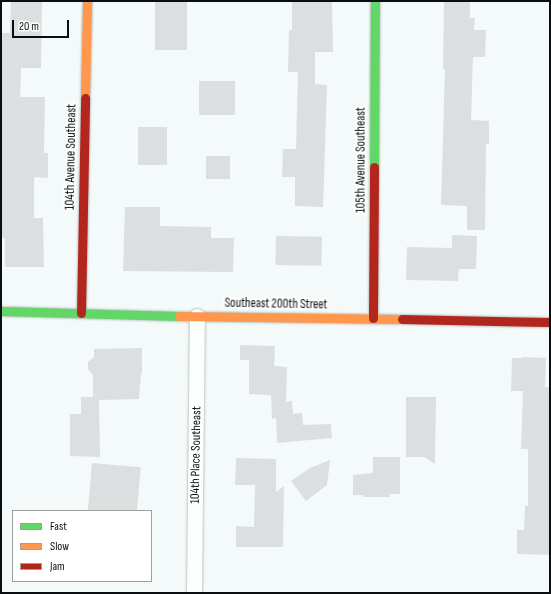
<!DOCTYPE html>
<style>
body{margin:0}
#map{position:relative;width:551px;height:594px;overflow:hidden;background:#f4fafa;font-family:"Sofia Sans Condensed",sans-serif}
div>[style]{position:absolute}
.building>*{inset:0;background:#dbdfe0;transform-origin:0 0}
.roads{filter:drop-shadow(0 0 1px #bcc1c1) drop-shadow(0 0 1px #bcc1c1)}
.street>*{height:15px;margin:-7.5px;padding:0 7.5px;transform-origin:7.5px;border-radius:7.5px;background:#fdfefe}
.fast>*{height:9px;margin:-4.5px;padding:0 4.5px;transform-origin:4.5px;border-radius:4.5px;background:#63d668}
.slow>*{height:9px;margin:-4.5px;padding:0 4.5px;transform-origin:4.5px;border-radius:4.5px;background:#ff974d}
.jam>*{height:9px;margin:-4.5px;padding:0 4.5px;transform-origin:4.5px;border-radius:4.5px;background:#b3261e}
span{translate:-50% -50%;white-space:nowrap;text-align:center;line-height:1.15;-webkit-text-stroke:4px #fff;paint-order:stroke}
.street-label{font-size:13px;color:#0a0e0e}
.frame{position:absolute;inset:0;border:2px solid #0a0e0e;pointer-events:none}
.legend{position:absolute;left:12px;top:510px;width:140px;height:72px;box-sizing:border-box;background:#fff;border:1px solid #9d9f9f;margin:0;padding:5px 7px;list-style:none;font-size:12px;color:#0a0e0e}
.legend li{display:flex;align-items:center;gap:8px;height:20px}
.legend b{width:20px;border:1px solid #9d9f9f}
.scale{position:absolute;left:12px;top:20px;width:57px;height:18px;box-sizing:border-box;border:2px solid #0a0e0e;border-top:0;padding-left:5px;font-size:12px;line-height:14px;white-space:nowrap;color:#0a0e0e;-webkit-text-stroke:3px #fff;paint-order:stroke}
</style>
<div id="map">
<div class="building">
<div style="clip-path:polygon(11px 1px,42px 1px,41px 68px,21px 68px,20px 97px,45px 97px,44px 153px,48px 153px,48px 178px,34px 177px,34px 218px,43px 218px,44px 267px,5px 267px,5px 238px,1px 238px,1px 33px,10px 33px)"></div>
<div style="left:155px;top:1px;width:32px;height:49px"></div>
<div style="clip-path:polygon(292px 1px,332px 1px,333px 52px,315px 52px,315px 84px,327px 85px,323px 207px,295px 206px,295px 177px,282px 177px,283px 149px,296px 149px,298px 72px,288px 72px,289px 30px,292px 30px)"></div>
<div style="clip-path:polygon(444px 1px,470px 1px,470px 18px,475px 18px,474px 30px,486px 30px,485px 57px,473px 57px,471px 120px,489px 121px,489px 144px,486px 144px,485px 230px,467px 230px,467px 206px,441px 205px,445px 69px,443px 69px)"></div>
<div style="left:199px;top:81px;width:36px;height:34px"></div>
<div style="left:138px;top:127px;width:29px;height:38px"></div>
<div style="left:206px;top:156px;width:24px;height:23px"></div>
<div style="clip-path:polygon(125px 207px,160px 207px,160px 226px,211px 227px,211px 238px,234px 238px,233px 272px,123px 271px)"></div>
<div style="clip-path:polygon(452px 235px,477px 236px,476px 269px,459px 269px,458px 281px,406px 280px,407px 247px,452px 248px)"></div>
<div style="left:276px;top:236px;width:46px;height:29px;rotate:1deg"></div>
<div style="clip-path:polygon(240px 345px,275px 346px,274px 366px,287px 367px,286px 402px,292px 401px,293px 414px,302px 413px,303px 425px,331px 424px,332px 438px,277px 443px,276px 418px,272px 419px,271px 395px,249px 394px,249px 360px,240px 360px)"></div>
<div style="clip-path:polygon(142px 348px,142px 373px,141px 373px,139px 399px,99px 400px,100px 457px,70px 456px,70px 414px,81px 414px,81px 397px,93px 397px,93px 375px,88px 369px,88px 362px,94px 357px,94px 349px)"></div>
<div style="clip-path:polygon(522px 357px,546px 358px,545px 387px,550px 387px,550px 555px,517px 554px,517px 530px,524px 530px,525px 506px,528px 506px,528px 449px,521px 449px,523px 391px,511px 391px,512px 358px,522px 358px)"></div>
<div style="clip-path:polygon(406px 397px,436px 397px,435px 464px,424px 457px,406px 457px)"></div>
<div style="clip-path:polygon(373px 457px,400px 457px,400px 494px,390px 494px,390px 497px,363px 497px,363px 495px,353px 495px,353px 475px,373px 473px)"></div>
<div style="clip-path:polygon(236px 458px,276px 459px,276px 492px,284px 486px,283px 547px,236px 547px,236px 526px,254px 527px,255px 485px,235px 485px)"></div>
<div style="clip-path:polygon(330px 460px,327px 485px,306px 501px,291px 481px,310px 468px)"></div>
<div style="left:92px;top:463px;width:49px;height:48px;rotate:5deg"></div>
</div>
<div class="roads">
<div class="street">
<div style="left:194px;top:593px;width:277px;rotate:-89.4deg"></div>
</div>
<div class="fast">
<div style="left:374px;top:167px;width:166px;rotate:-89.7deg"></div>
<div style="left:1px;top:311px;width:178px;rotate:1.6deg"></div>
</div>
<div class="slow">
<div style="left:85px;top:98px;width:97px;rotate:-88.8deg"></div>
<div style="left:179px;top:316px;width:223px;rotate:0.8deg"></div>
</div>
<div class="jam">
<div style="left:81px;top:313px;width:215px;rotate:-88.9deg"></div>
<div style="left:373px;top:318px;width:151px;rotate:-89.6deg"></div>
<div style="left:402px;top:319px;width:148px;rotate:1.2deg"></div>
</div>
</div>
<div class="street-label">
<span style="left:71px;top:157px;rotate:-89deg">104th Avenue Southeast</span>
<span style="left:361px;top:160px;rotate:-90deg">105th Avenue Southeast</span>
<span style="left:276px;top:304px;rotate:1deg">Southeast 200th Street</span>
<span style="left:196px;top:455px;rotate:-89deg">104th Place Southeast</span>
</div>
<div class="frame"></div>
<ul class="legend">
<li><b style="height:5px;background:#63d668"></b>Fast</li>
<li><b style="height:5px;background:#ff974d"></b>Slow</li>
<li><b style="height:5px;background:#b3261e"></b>Jam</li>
</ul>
<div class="scale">20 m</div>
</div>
